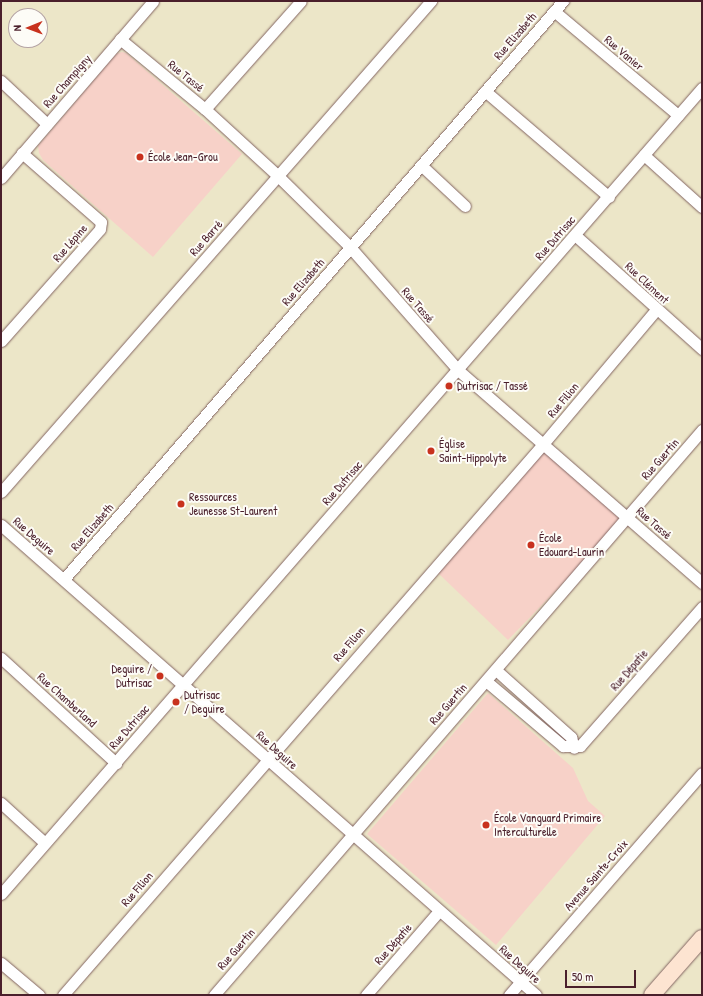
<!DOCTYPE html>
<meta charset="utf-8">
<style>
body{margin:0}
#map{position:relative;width:703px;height:996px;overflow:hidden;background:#ece6c8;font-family:"Patrick Hand",sans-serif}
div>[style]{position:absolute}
.built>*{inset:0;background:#f7d1c8}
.roads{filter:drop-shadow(0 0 1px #836562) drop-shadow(0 0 1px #836562)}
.street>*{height:11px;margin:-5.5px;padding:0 5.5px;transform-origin:5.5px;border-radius:5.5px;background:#fff}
.secondary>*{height:16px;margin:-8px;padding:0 8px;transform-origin:8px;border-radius:8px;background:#fde4d1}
.dots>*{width:11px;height:11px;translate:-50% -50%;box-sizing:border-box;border:2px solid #fdfcf7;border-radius:50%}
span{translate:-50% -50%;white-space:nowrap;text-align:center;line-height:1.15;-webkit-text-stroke:4px #fdfcf7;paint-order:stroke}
.street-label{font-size:12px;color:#4a1f2b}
.poi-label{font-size:12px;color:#4a1f2b}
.left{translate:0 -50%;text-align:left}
.right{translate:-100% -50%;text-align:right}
.frame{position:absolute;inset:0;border:2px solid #4a1f2b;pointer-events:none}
.north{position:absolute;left:8px;top:8px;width:40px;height:40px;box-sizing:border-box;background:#fdfcf7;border:1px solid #b5a4a5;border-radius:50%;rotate:269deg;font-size:11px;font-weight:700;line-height:16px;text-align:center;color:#4a1f2b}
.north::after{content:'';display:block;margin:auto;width:14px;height:18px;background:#c8321e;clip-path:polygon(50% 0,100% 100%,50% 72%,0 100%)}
.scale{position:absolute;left:565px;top:970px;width:71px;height:18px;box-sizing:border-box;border:2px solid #4a1f2b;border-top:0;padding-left:5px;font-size:12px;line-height:14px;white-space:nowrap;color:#4a1f2b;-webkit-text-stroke:3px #fdfcf7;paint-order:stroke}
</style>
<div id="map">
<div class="built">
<div style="clip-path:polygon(122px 52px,126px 53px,242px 154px,153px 257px,43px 160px,39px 153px,38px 146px,116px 54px)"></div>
<div style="clip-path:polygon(543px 444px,627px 517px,508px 640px,438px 573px)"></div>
<div style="clip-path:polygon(488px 693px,573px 768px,588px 801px,605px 816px,496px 945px,367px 834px)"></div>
</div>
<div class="roads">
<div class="street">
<div style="left:554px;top:11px;width:162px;rotate:40deg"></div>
<div style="left:120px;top:39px;width:110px;rotate:39.5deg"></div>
<div style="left:205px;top:109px;width:99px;rotate:42.5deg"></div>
<div style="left:278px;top:176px;width:101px;rotate:44.6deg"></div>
<div style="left:350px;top:247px;width:164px;rotate:48.7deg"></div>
<div style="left:458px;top:370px;width:324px;rotate:41.1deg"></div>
<div style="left:1px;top:81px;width:63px;rotate:43.1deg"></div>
<div style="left:485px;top:91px;width:163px;rotate:40.5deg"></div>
<div style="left:205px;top:109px;width:144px;rotate:-48.4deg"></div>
<div style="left:644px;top:155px;width:78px;rotate:41.9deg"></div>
<div style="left:421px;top:165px;width:60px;rotate:43deg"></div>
<div style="left:1px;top:178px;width:233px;rotate:-49.3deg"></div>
<div style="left:575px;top:235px;width:171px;rotate:41.9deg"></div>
<div style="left:1px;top:341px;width:149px;rotate:-48.5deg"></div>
<div style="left:100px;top:229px;width:7px;rotate:-82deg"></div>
<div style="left:101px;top:222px;width:105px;rotate:-138.9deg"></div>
<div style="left:1px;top:492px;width:653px;rotate:-48.79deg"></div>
<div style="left:1px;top:525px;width:712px;rotate:41.3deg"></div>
<div style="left:64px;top:579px;width:764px;rotate:-49.2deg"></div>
<div style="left:1px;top:658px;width:156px;rotate:42.4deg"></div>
<div style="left:496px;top:670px;width:101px;rotate:41.8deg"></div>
<div style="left:571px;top:737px;width:11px;rotate:75deg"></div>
<div style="left:486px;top:681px;width:101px;rotate:40.2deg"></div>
<div style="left:563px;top:746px;width:17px"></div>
<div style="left:580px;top:746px;width:185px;rotate:-48.7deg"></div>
<div style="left:1px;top:803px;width:59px;rotate:42.3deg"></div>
<div style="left:1px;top:894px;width:1068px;rotate:-48.99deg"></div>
<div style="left:1px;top:963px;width:50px;rotate:40.1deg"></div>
<div style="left:63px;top:995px;width:731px;rotate:-48.94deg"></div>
<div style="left:543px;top:444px;width:175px;rotate:-49.9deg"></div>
<div style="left:214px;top:995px;width:747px;rotate:-49.18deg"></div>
<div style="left:366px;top:995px;width:111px;rotate:-49deg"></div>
<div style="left:509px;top:995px;width:294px;rotate:-49deg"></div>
</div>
<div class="secondary">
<div style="left:652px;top:995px;width:76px;rotate:-48.7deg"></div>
</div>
</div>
<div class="dots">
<div style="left:140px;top:157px;background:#c8321e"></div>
<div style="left:449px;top:386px;background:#c8321e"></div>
<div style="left:431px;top:451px;background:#c8321e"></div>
<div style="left:181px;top:504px;background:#c8321e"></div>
<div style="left:531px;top:545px;background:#c8321e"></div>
<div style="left:160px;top:676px;background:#c8321e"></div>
<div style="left:176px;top:702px;background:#c8321e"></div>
<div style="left:486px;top:825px;background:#c8321e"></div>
</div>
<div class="street-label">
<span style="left:515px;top:36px;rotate:-49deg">Rue Elizabeth</span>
<span style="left:624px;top:53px;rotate:40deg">Rue Vanier</span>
<span style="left:186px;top:76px;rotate:39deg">Rue Tassé</span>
<span style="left:67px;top:81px;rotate:-49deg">Rue Champigny</span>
<span style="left:206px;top:238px;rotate:-49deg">Rue Barré</span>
<span style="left:555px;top:238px;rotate:-49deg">Rue Dutrisac</span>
<span style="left:70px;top:243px;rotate:-49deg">Rue Lépine</span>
<span style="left:303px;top:282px;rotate:-49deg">Rue Elizabeth</span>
<span style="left:647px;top:283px;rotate:43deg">Rue Clément</span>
<span style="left:418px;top:305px;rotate:49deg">Rue Tassé</span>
<span style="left:563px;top:400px;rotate:-50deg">Rue Filion</span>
<span style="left:660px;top:459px;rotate:-49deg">Rue Guertin</span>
<span style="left:342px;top:483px;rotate:-49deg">Rue Dutrisac</span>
<span style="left:654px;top:523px;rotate:41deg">Rue Tassé</span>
<span style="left:92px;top:527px;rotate:-49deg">Rue Elizabeth</span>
<span style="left:34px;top:536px;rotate:41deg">Rue Deguire</span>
<span style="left:349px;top:644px;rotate:-49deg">Rue Filion</span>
<span style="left:629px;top:670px;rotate:-49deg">Rue Dépatie</span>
<span style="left:67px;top:700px;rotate:42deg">Rue Chamberland</span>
<span style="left:448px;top:704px;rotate:-49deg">Rue Guertin</span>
<span style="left:129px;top:727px;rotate:-49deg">Rue Dutrisac</span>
<span style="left:277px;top:750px;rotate:42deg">Rue Deguire</span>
<span style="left:596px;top:875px;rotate:-49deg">Avenue Sainte-Croix</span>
<span style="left:137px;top:889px;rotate:-49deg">Rue Filion</span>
<span style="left:393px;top:944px;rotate:-49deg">Rue Dépatie</span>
<span style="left:236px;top:949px;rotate:-49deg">Rue Guertin</span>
<span style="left:520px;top:964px;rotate:42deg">Rue Deguire</span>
</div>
<div class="poi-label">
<span class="left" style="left:148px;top:157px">École Jean-Grou</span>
<span class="left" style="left:457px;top:386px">Dutrisac / Tassé</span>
<span class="left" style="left:439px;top:451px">Église<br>Saint-Hippolyte</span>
<span class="left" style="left:189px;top:504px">Ressources<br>Jeunesse St-Laurent</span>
<span class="left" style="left:539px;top:545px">École<br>Edouard-Laurin</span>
<span class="right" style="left:152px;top:676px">Deguire /<br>Dutrisac</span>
<span class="left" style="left:184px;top:702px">Dutrisac<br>/ Deguire</span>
<span class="left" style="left:494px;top:825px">École Vanguard Primaire<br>Interculturelle</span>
</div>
<div class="frame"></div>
<div class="north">N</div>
<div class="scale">50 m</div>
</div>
